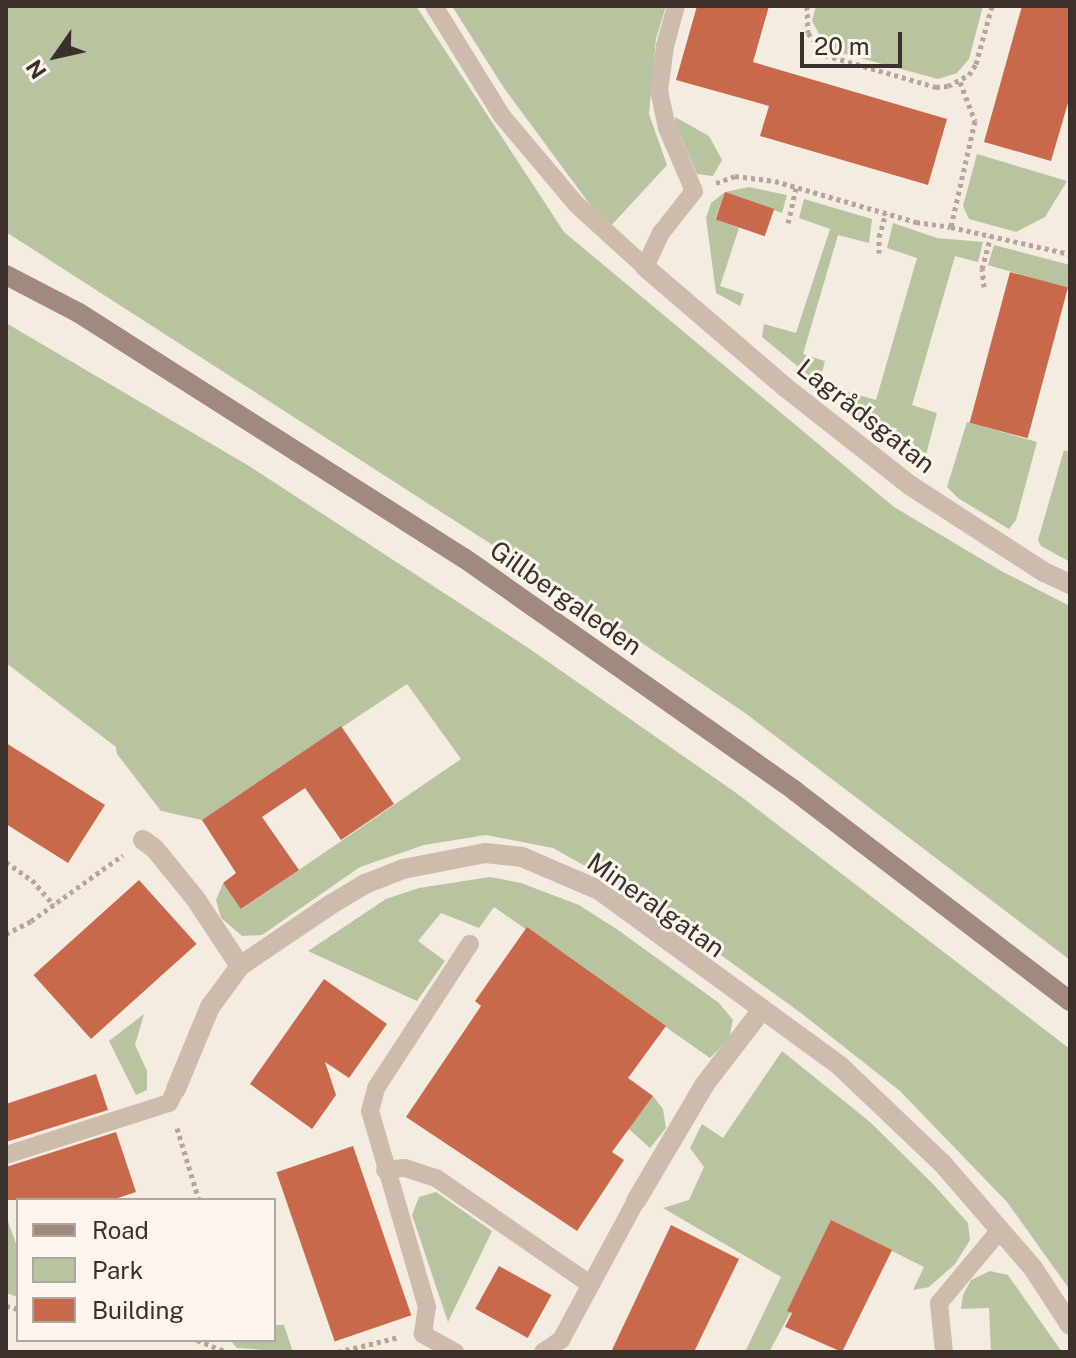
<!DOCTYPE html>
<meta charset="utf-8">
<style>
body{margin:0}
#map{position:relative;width:1076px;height:1358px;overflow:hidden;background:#f4ebe1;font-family:"Public Sans",sans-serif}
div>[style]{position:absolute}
.green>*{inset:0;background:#b8c4a0}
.building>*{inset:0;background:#c8694b;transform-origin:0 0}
.path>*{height:5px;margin-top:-2.5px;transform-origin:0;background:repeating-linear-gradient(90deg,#b9a596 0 4px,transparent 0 8px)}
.service>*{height:18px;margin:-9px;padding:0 9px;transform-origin:9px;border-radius:9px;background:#cdbbac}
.minor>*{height:20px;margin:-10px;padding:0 10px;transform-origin:10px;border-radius:10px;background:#cdbbac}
.secondary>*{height:20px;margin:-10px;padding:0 10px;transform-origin:10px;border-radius:10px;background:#a18a7d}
span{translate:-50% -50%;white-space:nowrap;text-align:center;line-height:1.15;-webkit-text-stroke:6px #fbf5ee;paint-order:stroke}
.street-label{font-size:26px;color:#3b302b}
.frame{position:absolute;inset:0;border:8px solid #3b302b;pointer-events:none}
.legend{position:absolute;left:16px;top:1198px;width:260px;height:144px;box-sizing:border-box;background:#fbf5ee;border:2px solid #aea6a0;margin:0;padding:10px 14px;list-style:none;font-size:24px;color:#3b302b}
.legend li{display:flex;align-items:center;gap:16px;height:40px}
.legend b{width:40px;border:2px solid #aea6a0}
.north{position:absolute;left:16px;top:16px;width:80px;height:80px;-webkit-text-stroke:6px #fbf5ee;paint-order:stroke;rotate:236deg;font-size:22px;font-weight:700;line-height:32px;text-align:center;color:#3b302b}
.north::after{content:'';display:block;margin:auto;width:28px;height:36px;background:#3b302b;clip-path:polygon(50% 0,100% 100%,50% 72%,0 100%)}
.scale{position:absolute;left:800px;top:32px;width:102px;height:36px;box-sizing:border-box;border:4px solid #3b302b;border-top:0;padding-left:10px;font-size:24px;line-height:28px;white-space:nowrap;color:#3b302b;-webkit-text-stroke:6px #fbf5ee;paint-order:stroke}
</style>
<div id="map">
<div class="green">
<div style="clip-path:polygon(6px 6px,416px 6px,564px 232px,894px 507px,1003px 572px,1070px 606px,1070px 960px,745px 713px,595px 611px,6px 232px)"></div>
<div style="clip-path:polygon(452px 6px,666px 6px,656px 39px,649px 114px,667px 165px,608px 229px,504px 88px)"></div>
<div style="clip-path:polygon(816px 6px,983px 6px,969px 59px,957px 73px,938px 79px,838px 52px,822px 39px,812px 21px)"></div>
<div style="clip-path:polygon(675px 117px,709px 136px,722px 160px,713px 176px,697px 174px,675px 124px)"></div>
<div style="clip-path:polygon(977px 154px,1067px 181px,1045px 217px,1016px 232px,969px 219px,963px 206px)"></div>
<div style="clip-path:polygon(749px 187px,787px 195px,782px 213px,725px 193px,715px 219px,739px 228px,720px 286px,744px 294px,740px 306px,716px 293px,706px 218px,711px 203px,725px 192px)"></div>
<div style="clip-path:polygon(804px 199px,872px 219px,869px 243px,838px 235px,803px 354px,825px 361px,819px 384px,762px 337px,764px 324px,796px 333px,830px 229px,799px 218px)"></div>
<div style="clip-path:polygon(893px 223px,937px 238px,983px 242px,978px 262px,955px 256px,912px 405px,937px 413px,923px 466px,914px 465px,843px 408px,848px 392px,876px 400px,917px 258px,887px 248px)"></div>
<div style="clip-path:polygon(994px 245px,1070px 265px,1070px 289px,988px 265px)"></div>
<div style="clip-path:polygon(6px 323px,249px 466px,527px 647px,739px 795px,1070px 1049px,1070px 1290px,1007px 1202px,900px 1091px,801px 1013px,642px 898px,553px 848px,486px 835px,424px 845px,360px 867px,262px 935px,242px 936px,221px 918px,216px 900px,223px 883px,242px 909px,461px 759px,407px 684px,202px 820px,161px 811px,117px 754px,116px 747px,6px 663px)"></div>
<div style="clip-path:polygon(967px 422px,1037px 442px,1016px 520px,1009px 529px,958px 498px,947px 487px)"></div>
<div style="clip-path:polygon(1064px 450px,1070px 452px,1070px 562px,1041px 546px,1038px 540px)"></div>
<div style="clip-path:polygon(490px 877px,521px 883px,579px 905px,618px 930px,719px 1003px,733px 1020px,729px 1039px,710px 1058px,494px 907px,479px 928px,441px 913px,418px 941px,445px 961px,417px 1001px,308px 951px,386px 899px,419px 888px)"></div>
<div style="clip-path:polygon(144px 1014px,135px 1045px,147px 1071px,147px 1090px,136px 1095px,109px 1041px)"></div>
<div style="clip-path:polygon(782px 1051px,870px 1122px,933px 1184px,968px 1223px,970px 1240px,955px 1264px,929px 1287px,913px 1290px,924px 1267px,832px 1221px,807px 1282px,769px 1352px,745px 1352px,781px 1277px,663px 1208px,689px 1200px,704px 1167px,690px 1148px,702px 1124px,723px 1138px)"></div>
<div style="clip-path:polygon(653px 1096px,663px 1109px,666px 1128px,650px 1148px,612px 1114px,618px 1106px,636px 1119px)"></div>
<div style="clip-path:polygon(436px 1192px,492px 1231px,448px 1322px,412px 1215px,419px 1197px)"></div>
<div style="clip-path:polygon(6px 1216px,18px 1249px,18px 1297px,6px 1293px)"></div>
<div style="clip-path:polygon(990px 1271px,1008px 1275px,1062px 1352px,991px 1352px,989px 1308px,961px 1309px,963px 1295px,971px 1280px)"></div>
<div style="clip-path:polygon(274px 1325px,284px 1325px,293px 1352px,237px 1348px,230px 1340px,274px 1340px)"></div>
</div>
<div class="building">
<div style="clip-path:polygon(697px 6px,769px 6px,753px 62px,947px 119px,928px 185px,760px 136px,769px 106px,676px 80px)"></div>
<div style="clip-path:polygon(1022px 6px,1070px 6px,1070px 96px,1051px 161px,984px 142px)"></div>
<div style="left:725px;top:192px;width:52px;height:29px;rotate:19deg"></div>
<div style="left:1010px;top:272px;width:60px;height:156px;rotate:15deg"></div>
<div style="clip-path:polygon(341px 726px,394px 804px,341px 840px,305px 788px,262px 817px,299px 870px,241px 909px,223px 883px,236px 873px,202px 820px)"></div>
<div style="clip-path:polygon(6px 743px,105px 805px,68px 863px,6px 824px)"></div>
<div style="left:139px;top:880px;width:86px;height:142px;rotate:48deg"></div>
<div style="clip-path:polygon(527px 927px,666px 1026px,628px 1078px,653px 1096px,612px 1152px,624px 1160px,577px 1231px,406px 1117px,481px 1006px,475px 1001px)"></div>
<div style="clip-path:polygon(324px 979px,387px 1024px,349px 1078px,325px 1062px,336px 1095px,312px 1129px,250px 1084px)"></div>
<div style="clip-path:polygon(96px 1074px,108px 1110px,6px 1142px,6px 1104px)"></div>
<div style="clip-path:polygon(116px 1132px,136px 1192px,112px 1200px,6px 1200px,6px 1167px)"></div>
<div style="left:353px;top:1146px;width:179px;height:81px;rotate:71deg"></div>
<div style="clip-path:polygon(831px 1220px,892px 1250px,842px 1352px,785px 1327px,792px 1313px,787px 1311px)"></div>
<div style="clip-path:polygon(671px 1225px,739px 1259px,694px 1352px,611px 1352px)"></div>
<div style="left:499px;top:1266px;width:60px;height:49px;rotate:29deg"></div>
</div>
<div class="path">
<div style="left:807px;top:6px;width:27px;rotate:88deg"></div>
<div style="left:808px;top:33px;width:28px;rotate:52deg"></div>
<div style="left:825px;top:55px;width:116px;rotate:16.1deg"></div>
<div style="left:936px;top:87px;width:12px;rotate:-5deg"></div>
<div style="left:948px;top:86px;width:24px;rotate:-28deg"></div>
<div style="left:969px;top:75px;width:13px;rotate:-58deg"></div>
<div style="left:976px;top:64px;width:60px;rotate:-74.6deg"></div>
<div style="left:960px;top:82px;width:42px;rotate:69deg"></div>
<div style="left:975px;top:121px;width:109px;rotate:102.8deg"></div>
<div style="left:951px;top:227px;width:122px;rotate:12.8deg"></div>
<div style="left:716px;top:183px;width:20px;rotate:-20deg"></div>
<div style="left:735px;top:176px;width:40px;rotate:7.1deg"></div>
<div style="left:775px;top:181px;width:147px;rotate:16.2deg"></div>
<div style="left:916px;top:222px;width:35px;rotate:8deg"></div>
<div style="left:788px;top:223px;width:37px;rotate:-77deg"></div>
<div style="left:879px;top:253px;width:16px;rotate:-90deg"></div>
<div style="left:879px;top:237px;width:25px;rotate:-74deg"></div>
<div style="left:984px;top:287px;width:18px;rotate:-96deg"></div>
<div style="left:982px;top:269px;width:34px;rotate:-75deg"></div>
<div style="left:6px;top:862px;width:32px;rotate:35deg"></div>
<div style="left:32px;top:880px;width:33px;rotate:49deg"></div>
<div style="left:6px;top:934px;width:28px;rotate:-27deg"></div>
<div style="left:31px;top:921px;width:113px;rotate:-35.7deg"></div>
<div style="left:177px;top:1128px;width:75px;rotate:73deg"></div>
<div style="left:6px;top:1306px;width:12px;rotate:14deg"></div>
<div style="left:197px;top:1340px;width:31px;rotate:22deg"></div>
<div style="left:338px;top:1352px;width:63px;rotate:-13.8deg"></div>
</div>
<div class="service">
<div style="left:434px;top:6px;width:129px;rotate:58.3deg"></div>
<div style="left:502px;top:116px;width:115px;rotate:49.9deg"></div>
<div style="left:576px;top:204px;width:93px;rotate:42.4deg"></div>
<div style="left:645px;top:267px;width:38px;rotate:-65deg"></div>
<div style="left:661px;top:233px;width:53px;rotate:-51.8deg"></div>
<div style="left:694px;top:191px;width:69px;rotate:-113.2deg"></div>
<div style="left:667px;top:128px;width:38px;rotate:-102deg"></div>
<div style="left:659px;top:91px;width:45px;rotate:-82.4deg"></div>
<div style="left:665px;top:46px;width:41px;rotate:-74.6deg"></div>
<div style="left:6px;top:1155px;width:171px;rotate:-17.7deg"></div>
<div style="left:169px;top:1103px;width:16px;rotate:-63deg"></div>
<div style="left:385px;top:1170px;width:20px;rotate:-6deg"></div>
<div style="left:405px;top:1168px;width:33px;rotate:18deg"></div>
<div style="left:436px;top:1178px;width:188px;rotate:34.6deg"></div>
<div style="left:455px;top:1352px;width:37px;rotate:-151deg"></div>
<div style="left:423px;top:1334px;width:27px;rotate:-82deg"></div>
<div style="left:427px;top:1307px;width:204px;rotate:-106.2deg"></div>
<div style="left:370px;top:1111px;width:24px;rotate:-75deg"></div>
<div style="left:376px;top:1088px;width:172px;rotate:-56.9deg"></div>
<div style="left:543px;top:1352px;width:22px;rotate:-34deg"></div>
<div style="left:561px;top:1340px;width:158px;rotate:-61.7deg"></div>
<div style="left:944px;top:1352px;width:49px;rotate:-95.8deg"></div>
<div style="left:939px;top:1303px;width:95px;rotate:-50.1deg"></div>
</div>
<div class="minor">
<div style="left:645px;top:267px;width:184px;rotate:40.6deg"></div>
<div style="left:785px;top:387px;width:160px;rotate:38.2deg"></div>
<div style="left:911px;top:486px;width:158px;rotate:32.9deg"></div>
<div style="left:1044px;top:572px;width:29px;rotate:25deg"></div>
<div style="left:143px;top:840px;width:15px;rotate:37deg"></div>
<div style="left:155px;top:849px;width:63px;rotate:50.8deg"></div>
<div style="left:195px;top:898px;width:82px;rotate:56.5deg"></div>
<div style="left:176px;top:1089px;width:89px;rotate:-67.5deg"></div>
<div style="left:210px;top:1007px;width:51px;rotate:-53.8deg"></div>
<div style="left:240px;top:966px;width:109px;rotate:-34.1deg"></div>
<div style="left:330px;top:905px;width:41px;rotate:-31deg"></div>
<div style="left:365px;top:884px;width:41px;rotate:-21.5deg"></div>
<div style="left:403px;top:869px;width:84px;rotate:-11deg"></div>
<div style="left:485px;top:853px;width:37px;rotate:6deg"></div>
<div style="left:522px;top:857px;width:84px;rotate:23.2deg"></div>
<div style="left:599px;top:890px;width:298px;rotate:36.1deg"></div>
<div style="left:840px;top:1066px;width:141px;rotate:43.6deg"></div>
<div style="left:942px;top:1163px;width:139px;rotate:49.1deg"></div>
<div style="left:1033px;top:1268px;width:68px;rotate:57deg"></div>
<div style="left:636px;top:1201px;width:136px;rotate:-59.5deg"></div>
<div style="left:705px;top:1084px;width:92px;rotate:-52.5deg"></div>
</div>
<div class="secondary">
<div style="left:6px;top:275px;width:82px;rotate:27.5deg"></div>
<div style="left:79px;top:313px;width:456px;rotate:32.5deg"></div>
<div style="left:464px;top:558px;width:405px;rotate:35.1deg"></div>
<div style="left:795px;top:791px;width:346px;rotate:37.4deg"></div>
</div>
<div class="street-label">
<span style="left:866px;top:416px;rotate:38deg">Lagrådsgatan</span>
<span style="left:566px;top:598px;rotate:35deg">Gillbergaleden</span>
<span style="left:656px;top:905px;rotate:35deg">Mineralgatan</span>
</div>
<div class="frame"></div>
<ul class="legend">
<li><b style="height:10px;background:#a18a7d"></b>Road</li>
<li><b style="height:22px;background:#b8c4a0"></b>Park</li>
<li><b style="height:22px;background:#c8694b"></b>Building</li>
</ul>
<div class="north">N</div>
<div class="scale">20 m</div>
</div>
